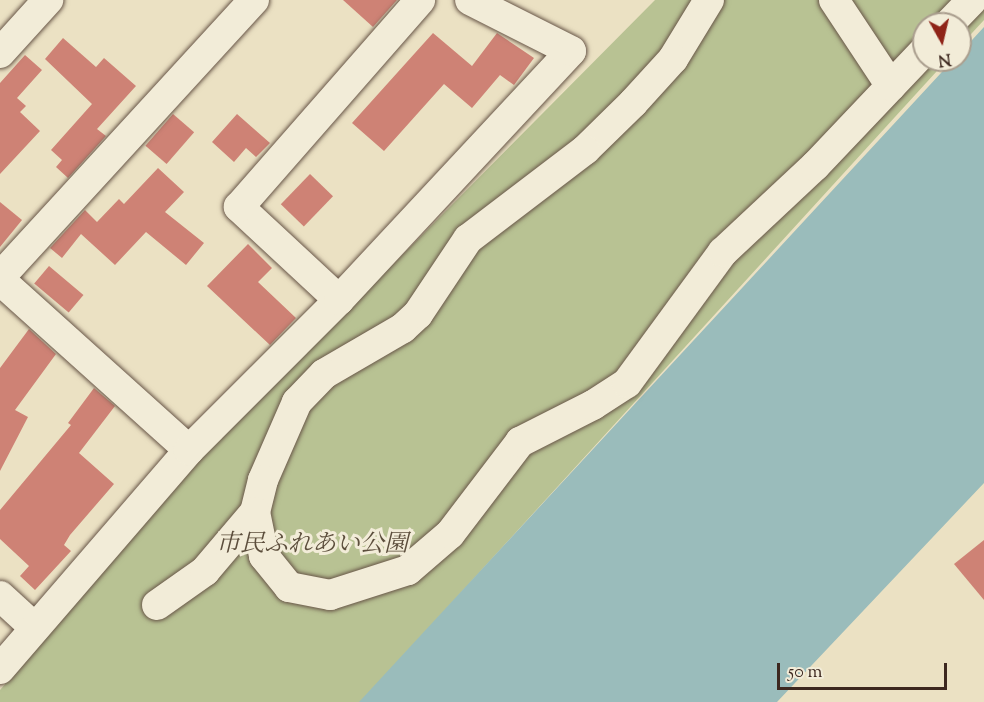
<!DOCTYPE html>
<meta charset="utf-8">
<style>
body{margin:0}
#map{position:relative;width:984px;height:702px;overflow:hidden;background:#ebe1c3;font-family:"Sorts Mill Goudy","Noto Serif JP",serif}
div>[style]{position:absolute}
.green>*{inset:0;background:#b8c293}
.water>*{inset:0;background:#9abcbb}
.building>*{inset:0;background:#ce8275;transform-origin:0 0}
.roads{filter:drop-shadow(0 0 2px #685648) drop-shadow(0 0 2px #685648)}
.minor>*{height:30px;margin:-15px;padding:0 15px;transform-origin:15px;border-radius:15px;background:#f2ecd8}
span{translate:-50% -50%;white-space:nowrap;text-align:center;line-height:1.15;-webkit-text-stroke:6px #f2ecd8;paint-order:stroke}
.park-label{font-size:24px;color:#5c4e3c;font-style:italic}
.north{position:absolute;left:912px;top:12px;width:60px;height:60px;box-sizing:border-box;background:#f2ecd8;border:2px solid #aa9e8e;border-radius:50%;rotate:172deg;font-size:16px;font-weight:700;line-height:24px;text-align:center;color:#3d281f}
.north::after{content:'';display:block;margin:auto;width:21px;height:27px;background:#8f2418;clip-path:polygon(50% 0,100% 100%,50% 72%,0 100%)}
.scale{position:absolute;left:777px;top:663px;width:170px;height:27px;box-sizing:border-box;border:3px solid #3d281f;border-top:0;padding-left:8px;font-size:18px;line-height:21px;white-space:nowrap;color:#3d281f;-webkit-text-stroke:4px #f2ecd8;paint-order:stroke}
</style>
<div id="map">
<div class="green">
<div style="clip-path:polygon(655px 0,984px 0,984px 20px,960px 46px,960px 24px,924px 24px,924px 60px,947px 60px,361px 702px,0 702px,0 690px,204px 455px)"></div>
</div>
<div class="water">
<div style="clip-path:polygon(984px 27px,984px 483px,777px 702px,359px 702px,953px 60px,960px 60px,960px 53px)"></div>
</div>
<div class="building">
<div style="clip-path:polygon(343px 0,397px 0,373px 27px)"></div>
<div style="clip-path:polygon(433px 33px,472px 66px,497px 33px,534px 58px,514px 85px,500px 75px,472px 108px,444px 84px,384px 151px,352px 123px)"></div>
<div style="clip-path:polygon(63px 38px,96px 67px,104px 58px,136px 86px,97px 129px,106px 136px,68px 178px,56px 167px,62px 160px,51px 150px,92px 104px,45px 59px)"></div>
<div style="clip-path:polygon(25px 55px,42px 70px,17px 98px,26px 106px,20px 112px,40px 131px,0 174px,0 83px)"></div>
<div style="left:173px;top:114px;width:28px;height:42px;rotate:41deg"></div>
<div style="clip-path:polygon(237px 114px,270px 143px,256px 157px,246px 148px,234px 162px,212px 142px)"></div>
<div style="clip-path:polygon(158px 168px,184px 192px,165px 212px,204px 243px,186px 265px,146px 232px,115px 265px,81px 234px,62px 258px,50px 248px,85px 210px,97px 222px,119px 199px,124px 204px)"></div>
<div style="left:310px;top:174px;width:32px;height:42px;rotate:44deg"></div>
<div style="clip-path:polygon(0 202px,22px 220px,0 247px)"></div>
<div style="clip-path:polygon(248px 244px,272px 268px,258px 282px,296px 318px,270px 345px,207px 286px)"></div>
<div style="left:49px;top:266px;width:45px;height:23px;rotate:40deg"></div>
<div style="clip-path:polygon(29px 329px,56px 354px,15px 410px,28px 417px,0 471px,0 368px)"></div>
<div style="clip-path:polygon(94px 388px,115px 406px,79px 453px,114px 484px,70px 535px,64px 545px,71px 551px,35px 590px,20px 576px,29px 566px,0 539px,0 510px,71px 425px,68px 423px)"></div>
<div style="clip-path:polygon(984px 540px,984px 600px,954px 564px)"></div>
</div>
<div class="roads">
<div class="minor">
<div style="left:709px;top:0;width:69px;rotate:121.4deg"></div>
<div style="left:673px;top:59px;width:59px;rotate:132.3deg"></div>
<div style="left:633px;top:103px;width:67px;rotate:135.6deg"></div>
<div style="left:585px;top:150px;width:147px;rotate:142.7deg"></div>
<div style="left:468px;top:239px;width:90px;rotate:123.7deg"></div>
<div style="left:418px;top:314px;width:21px;rotate:137deg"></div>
<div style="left:403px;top:328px;width:91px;rotate:149.8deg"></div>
<div style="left:324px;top:374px;width:39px;rotate:134deg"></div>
<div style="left:297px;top:402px;width:85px;rotate:113.6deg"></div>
<div style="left:263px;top:480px;width:33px;rotate:104deg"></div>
<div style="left:255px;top:512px;width:45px;rotate:78.4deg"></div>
<div style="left:264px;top:556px;width:40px;rotate:51deg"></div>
<div style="left:289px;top:587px;width:42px;rotate:11deg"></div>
<div style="left:330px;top:595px;width:82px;rotate:-17.8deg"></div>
<div style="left:408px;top:570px;width:55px;rotate:-40.6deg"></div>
<div style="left:450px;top:534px;width:116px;rotate:-52.7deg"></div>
<div style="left:520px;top:442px;width:82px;rotate:-26.9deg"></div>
<div style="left:593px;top:405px;width:40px;rotate:-32.9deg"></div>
<div style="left:627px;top:383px;width:162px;rotate:-53.8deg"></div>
<div style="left:723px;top:252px;width:126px;rotate:-43.1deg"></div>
<div style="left:815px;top:166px;width:158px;rotate:-46.5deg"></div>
<div style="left:834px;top:0;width:103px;rotate:56.5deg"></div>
<div style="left:949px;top:24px;width:33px;rotate:-46deg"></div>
<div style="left:0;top:53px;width:72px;rotate:-47.8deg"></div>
<div style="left:0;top:277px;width:376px;rotate:-47.5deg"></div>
<div style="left:0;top:280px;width:254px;rotate:42deg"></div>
<div style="left:339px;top:300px;width:137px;rotate:-137.1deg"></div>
<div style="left:239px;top:207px;width:275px;rotate:-48.8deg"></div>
<div style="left:0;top:596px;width:47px;rotate:42.4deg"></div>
<div style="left:157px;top:605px;width:59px;rotate:-35.3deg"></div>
<div style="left:205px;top:571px;width:77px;rotate:-49.7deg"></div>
<div style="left:0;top:669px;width:289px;rotate:-49.2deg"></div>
<div style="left:189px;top:450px;width:212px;rotate:-45deg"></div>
<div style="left:339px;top:300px;width:340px;rotate:-47deg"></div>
<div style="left:571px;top:51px;width:113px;rotate:-153.2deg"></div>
</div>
</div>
<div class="park-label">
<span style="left:312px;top:546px">市民ふれあい公園</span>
</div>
<div class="north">N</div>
<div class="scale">50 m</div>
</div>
